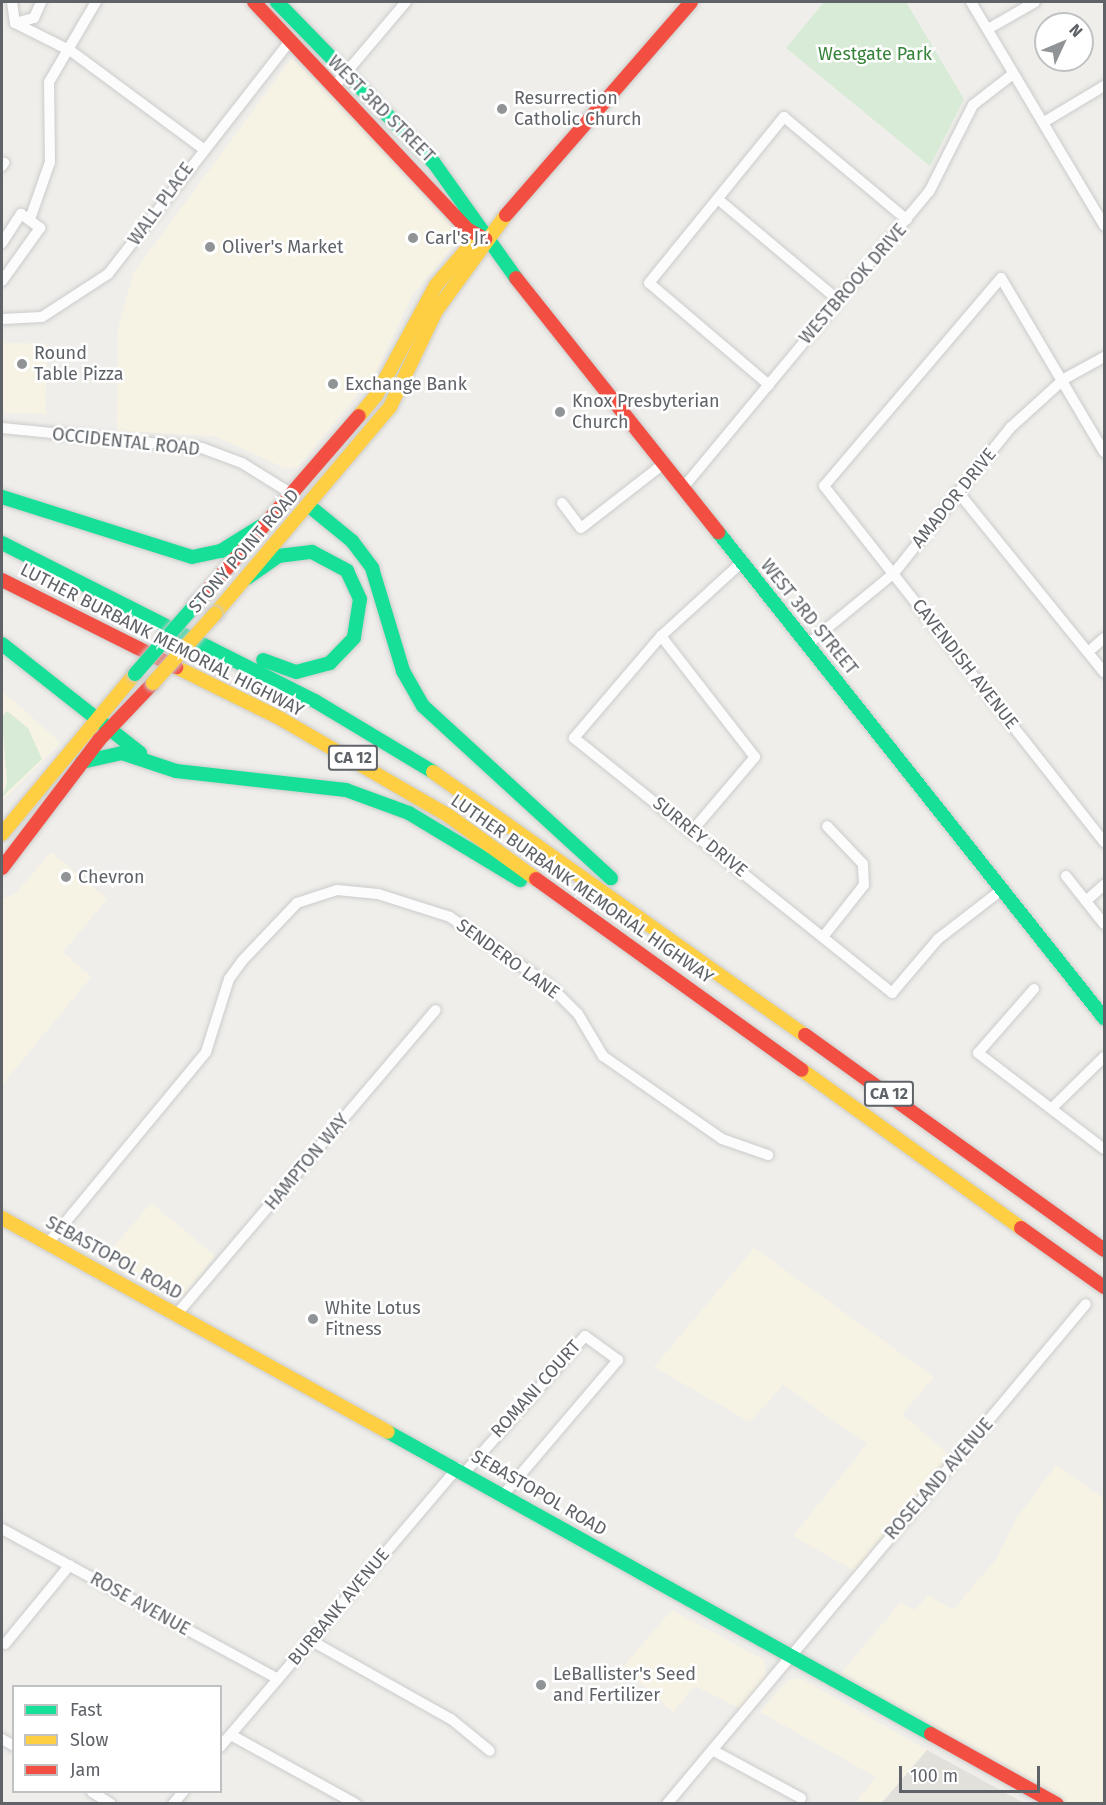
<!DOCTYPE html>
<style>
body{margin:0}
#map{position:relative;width:1106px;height:1805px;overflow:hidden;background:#efeeea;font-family:"Fira Sans",sans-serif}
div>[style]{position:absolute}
.commercial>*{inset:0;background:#f7f3e4;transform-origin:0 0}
.education>*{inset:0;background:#e2e0da}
.green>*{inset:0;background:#d8ebd6}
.roads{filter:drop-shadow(0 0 2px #cbcccc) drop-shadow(0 0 2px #cbcccc)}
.street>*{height:10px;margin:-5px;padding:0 5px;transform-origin:5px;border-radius:5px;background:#fdfcfc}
.fast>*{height:14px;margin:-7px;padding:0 7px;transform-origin:7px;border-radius:7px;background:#16e098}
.slow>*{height:14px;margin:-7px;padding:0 7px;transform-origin:7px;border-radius:7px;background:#ffcf43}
.jam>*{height:14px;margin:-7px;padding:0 7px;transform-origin:7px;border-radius:7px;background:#f24e42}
.bridges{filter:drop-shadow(0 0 2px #cacacb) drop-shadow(0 0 2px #cacacb)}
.fast-bridge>*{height:14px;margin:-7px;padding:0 7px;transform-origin:7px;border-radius:7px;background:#16e098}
.slow-bridge>*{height:14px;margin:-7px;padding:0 7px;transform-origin:7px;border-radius:7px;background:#ffcf43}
.dots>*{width:16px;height:16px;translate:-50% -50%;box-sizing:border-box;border:3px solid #fff;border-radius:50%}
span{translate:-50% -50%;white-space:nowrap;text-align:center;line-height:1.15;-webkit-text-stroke:5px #fff;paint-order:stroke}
.shield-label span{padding:2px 4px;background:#fff;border:2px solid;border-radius:4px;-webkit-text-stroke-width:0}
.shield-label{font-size:16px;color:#5f6368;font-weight:700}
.park-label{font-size:18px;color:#348238}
.poi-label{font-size:18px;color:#5f6368}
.left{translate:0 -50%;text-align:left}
.street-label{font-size:18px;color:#5f6368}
.frame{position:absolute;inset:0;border:3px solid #5f6368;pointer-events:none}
.legend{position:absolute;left:12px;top:1685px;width:210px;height:108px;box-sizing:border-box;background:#fff;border:2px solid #bfc1c3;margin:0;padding:8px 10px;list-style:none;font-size:18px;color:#5f6368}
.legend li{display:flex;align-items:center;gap:12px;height:30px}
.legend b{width:30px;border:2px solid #bfc1c3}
.north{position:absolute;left:1034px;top:12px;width:60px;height:60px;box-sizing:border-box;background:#fff;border:2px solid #bfc1c3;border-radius:50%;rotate:46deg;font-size:16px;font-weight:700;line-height:24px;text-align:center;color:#5f6368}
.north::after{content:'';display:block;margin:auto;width:21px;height:27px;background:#919496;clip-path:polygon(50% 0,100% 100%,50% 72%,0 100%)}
.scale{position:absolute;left:899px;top:1766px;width:141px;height:27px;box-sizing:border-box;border:3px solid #5f6368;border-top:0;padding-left:8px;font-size:18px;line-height:21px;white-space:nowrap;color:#5f6368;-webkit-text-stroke:4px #fff;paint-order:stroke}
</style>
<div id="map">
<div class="commercial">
<div style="clip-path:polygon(292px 58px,366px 129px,461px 237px,412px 296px,376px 372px,298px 467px,285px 468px,215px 436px,117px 431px,118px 329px,134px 272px)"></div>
<div style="left:2px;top:343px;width:45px;height:70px;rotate:1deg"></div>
<div style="clip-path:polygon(2px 691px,61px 743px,2px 801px)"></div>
<div style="clip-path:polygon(51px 852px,107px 899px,63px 952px,91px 977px,2px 1085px,2px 899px,15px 894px)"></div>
<div style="clip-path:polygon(151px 1203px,215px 1256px,183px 1296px,106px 1256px)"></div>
<div style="clip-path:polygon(754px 1248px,934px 1377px,902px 1414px,951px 1457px,855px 1571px,793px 1536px,867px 1444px,783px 1385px,750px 1422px,654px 1367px)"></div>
<div style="clip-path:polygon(1056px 1465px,1104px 1499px,1104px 1803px,1064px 1803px,837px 1678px,900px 1603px,915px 1610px,928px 1595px,953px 1610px,997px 1558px,1016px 1519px)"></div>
<div style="clip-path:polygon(672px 1610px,764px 1660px,767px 1676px,744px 1710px,695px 1686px,673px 1712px,623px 1667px)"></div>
<div style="clip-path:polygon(800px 1678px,927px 1750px,881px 1803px,857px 1801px,876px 1777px,760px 1712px,788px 1680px)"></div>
</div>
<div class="education">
<div style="clip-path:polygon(927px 1750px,1024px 1803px,881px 1804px)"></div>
</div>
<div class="green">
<div style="clip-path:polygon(824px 2px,906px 2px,964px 99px,930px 166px,786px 48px)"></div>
<div style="clip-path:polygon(7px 711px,28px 728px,42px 759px,2px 797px,7px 783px,2px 717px)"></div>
</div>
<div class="roads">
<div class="street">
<div style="left:12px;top:2px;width:21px;rotate:82deg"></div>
<div style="left:971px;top:2px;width:260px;rotate:59.2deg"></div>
<div style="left:15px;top:23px;width:63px;rotate:26.6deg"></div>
<div style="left:71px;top:51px;width:163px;rotate:36.5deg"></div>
<div style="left:15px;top:23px;width:20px;rotate:-15deg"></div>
<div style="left:34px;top:18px;width:17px;rotate:-66deg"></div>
<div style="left:988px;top:29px;width:54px;rotate:-29.9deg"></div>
<div style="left:333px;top:88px;width:113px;rotate:-49.7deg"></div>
<div style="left:1044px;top:122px;width:70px;rotate:-31deg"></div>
<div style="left:2px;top:166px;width:4px;rotate:-56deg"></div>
<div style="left:719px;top:200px;width:154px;rotate:40deg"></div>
<div style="left:30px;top:219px;width:60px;rotate:-70.7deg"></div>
<div style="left:50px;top:162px;width:80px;rotate:-90.7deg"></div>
<div style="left:49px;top:82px;width:93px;rotate:-59.6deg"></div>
<div style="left:2px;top:243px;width:35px;rotate:-57deg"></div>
<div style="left:21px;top:214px;width:24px;rotate:36deg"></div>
<div style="left:40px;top:228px;width:65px;rotate:125.6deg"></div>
<div style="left:2px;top:319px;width:40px;rotate:-2.9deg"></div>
<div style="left:42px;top:317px;width:79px;rotate:-33.1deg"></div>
<div style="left:108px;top:274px;width:296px;rotate:-52deg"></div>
<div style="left:769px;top:385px;width:157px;rotate:-139.6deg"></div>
<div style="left:649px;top:283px;width:214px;rotate:-50.9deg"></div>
<div style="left:784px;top:117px;width:160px;rotate:39.9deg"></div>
<div style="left:2px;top:428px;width:201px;rotate:5.7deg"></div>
<div style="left:202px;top:448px;width:43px;rotate:20.6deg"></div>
<div style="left:242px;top:463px;width:62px;rotate:31.9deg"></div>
<div style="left:1104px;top:452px;width:202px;rotate:-120.6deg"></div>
<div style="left:1001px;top:278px;width:273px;rotate:130.4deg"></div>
<div style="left:824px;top:486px;width:453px;rotate:51.8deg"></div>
<div style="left:682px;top:489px;width:386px;rotate:-50.3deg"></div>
<div style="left:929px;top:192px;width:97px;rotate:-63.2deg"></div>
<div style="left:973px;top:105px;width:51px;rotate:-37.8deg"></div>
<div style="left:958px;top:492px;width:232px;rotate:51deg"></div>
<div style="left:562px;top:503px;width:31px;rotate:53deg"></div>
<div style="left:581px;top:528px;width:103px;rotate:-37.9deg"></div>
<div style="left:741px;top:563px;width:108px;rotate:137.6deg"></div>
<div style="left:661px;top:636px;width:134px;rotate:130.5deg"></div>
<div style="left:574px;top:738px;width:408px;rotate:38.7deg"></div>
<div style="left:892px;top:993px;width:71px;rotate:-49.6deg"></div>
<div style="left:938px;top:939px;width:83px;rotate:-37.7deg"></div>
<div style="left:661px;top:636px;width:153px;rotate:52.2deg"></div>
<div style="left:755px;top:757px;width:97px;rotate:130.4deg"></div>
<div style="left:808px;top:644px;width:112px;rotate:-39.5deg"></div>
<div style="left:894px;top:573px;width:186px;rotate:-51.3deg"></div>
<div style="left:1010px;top:428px;width:73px;rotate:-42.2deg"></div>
<div style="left:1064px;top:379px;width:46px;rotate:-28.8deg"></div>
<div style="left:1088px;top:652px;width:21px;rotate:-41deg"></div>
<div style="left:1066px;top:876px;width:61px;rotate:51.6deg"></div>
<div style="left:1086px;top:901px;width:24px;rotate:-42deg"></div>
<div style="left:823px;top:937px;width:66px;rotate:-51.7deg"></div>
<div style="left:864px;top:885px;width:21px;rotate:-93deg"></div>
<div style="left:863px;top:864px;width:52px;rotate:-133.5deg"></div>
<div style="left:1034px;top:989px;width:85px;rotate:131.2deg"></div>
<div style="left:978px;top:1053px;width:158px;rotate:37.3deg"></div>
<div style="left:1052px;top:1108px;width:73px;rotate:-44.4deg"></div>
<div style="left:49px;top:1242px;width:246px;rotate:-50.4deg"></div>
<div style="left:206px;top:1052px;width:77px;rotate:-72.5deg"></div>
<div style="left:229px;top:979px;width:22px;rotate:-54deg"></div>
<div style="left:242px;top:961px;width:80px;rotate:-46.5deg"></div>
<div style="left:297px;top:903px;width:42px;rotate:-18deg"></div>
<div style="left:337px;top:890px;width:41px;rotate:5.6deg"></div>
<div style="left:378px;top:894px;width:76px;rotate:17.7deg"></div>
<div style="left:450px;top:917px;width:120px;rotate:34.5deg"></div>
<div style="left:549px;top:985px;width:41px;rotate:45deg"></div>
<div style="left:578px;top:1014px;width:49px;rotate:59.2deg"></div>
<div style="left:603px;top:1056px;width:145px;rotate:34.9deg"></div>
<div style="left:722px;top:1139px;width:49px;rotate:19.2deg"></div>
<div style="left:177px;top:1314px;width:399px;rotate:-49.6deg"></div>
<div style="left:466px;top:1471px;width:180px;rotate:-48.6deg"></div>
<div style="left:585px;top:1336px;width:41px;rotate:36deg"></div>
<div style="left:618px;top:1360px;width:175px;rotate:130.4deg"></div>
<div style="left:2px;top:1529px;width:314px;rotate:28.5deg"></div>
<div style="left:310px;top:1640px;width:162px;rotate:29.3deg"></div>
<div style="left:451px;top:1719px;width:50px;rotate:39.4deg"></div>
<div style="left:5px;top:1644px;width:102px;rotate:-50.6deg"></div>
<div style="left:231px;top:1735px;width:143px;rotate:28.9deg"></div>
<div style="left:2px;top:1739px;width:14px;rotate:30deg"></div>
<div style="left:220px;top:1747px;width:367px;rotate:-49.6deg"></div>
<div style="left:714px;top:1751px;width:99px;rotate:28.4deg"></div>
<div style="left:92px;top:1792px;width:22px;rotate:32deg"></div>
<div style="left:173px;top:1804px;width:16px;rotate:-50deg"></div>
<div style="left:667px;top:1804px;width:652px;rotate:-50.04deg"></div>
</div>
<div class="fast">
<div style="left:277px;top:2px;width:225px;rotate:45.7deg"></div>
<div style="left:434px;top:163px;width:141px;rotate:54.5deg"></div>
<div style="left:2px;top:497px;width:199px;rotate:17.5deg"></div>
<div style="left:192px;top:557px;width:30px;rotate:-12deg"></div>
<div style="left:221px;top:551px;width:53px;rotate:-31.9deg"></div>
<div style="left:308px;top:505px;width:57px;rotate:39.3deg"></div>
<div style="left:352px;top:541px;width:34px;rotate:53deg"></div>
<div style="left:372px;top:568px;width:108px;rotate:73.2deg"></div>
<div style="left:403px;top:671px;width:40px;rotate:60.3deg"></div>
<div style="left:423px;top:706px;width:255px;rotate:42.5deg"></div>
<div style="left:718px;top:532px;width:621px;rotate:51.54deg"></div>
<div style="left:2px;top:543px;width:351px;rotate:26.8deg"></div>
<div style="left:315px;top:701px;width:138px;rotate:31deg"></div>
<div style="left:247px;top:578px;width:38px;rotate:-35deg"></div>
<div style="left:278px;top:556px;width:34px;rotate:-7deg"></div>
<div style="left:312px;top:552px;width:40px;rotate:28deg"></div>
<div style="left:347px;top:571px;width:31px;rotate:65deg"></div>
<div style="left:360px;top:599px;width:39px;rotate:99deg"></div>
<div style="left:354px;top:638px;width:35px;rotate:134deg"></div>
<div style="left:330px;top:663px;width:35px;rotate:165deg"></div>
<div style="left:296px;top:672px;width:35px;rotate:-160deg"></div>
<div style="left:2px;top:644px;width:176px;rotate:38.3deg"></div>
<div style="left:82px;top:762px;width:41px;rotate:-12.7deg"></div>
<div style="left:122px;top:753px;width:57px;rotate:18.4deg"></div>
<div style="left:176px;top:771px;width:171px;rotate:6.4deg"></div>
<div style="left:346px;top:790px;width:67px;rotate:20.1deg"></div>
<div style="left:409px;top:813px;width:130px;rotate:31.1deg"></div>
<div style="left:388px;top:1432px;width:621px;rotate:29.08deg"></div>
</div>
<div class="slow">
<div style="left:359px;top:416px;width:26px;rotate:-50deg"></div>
<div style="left:376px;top:396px;width:126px;rotate:-61.6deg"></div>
<div style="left:436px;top:285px;width:57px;rotate:-49.3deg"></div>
<div style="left:473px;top:242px;width:12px;rotate:-14deg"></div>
<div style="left:215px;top:614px;width:271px;rotate:-49.8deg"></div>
<div style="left:390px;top:407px;width:106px;rotate:-64.4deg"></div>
<div style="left:436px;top:311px;width:119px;rotate:-53.9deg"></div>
<div style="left:176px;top:667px;width:117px;rotate:26.3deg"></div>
<div style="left:281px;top:719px;width:194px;rotate:30deg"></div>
<div style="left:449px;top:816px;width:107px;rotate:35.9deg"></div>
<div style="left:433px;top:772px;width:456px;rotate:35.3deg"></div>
<div style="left:2px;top:834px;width:208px;rotate:-50.3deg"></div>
<div style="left:802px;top:1070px;width:270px;rotate:35.8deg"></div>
<div style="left:2px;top:1218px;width:441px;rotate:29deg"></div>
</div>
<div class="jam">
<div style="left:254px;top:2px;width:311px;rotate:46.8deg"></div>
<div style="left:467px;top:229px;width:21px;rotate:29deg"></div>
<div style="left:506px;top:215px;width:282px;rotate:-49deg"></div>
<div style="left:516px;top:278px;width:325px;rotate:51.5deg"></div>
<div style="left:2px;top:580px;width:195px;rotate:26.6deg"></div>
<div style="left:195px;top:605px;width:250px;rotate:-49.1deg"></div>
<div style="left:2px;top:868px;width:161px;rotate:-52.8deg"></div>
<div style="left:99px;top:740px;width:79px;rotate:-46.5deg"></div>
<div style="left:536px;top:879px;width:327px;rotate:35.7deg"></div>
<div style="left:805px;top:1035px;width:368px;rotate:35.7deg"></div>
<div style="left:1021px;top:1228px;width:102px;rotate:35.4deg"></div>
<div style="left:931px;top:1734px;width:144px;rotate:29.1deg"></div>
</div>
</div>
<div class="bridges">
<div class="fast-bridge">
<div style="left:135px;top:674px;width:91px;rotate:-49deg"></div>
</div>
<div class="slow-bridge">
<div style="left:153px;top:683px;width:93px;rotate:-48.1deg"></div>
</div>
</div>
<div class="dots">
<div style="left:502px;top:109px;background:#919496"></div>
<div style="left:413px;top:238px;background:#919496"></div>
<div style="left:210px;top:247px;background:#919496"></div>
<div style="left:22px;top:364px;background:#919496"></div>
<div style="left:333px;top:384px;background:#919496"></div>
<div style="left:560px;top:412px;background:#919496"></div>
<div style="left:66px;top:877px;background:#919496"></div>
<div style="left:313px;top:1319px;background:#919496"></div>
<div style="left:541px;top:1685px;background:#919496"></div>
</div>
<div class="shield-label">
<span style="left:353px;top:758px">CA 12</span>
<span style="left:889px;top:1094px">CA 12</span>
</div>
<div class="park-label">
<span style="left:875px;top:54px">Westgate Park</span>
</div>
<div class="poi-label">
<span class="left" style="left:514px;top:109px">Resurrection<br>Catholic Church</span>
<span class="left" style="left:425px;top:238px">Carl's Jr.</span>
<span class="left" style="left:222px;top:247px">Oliver's Market</span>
<span class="left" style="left:34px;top:364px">Round<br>Table Pizza</span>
<span class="left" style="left:345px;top:384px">Exchange Bank</span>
<span class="left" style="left:572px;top:412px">Knox Presbyterian<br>Church</span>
<span class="left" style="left:78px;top:877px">Chevron</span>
<span class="left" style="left:325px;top:1319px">White Lotus<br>Fitness</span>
<span class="left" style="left:553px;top:1685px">LeBallister's Seed<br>and Fertilizer</span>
</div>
<div class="street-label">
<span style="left:381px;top:109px;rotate:45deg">WEST 3RD STREET</span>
<span style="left:161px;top:204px;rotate:-54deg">WALL PLACE</span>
<span style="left:853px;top:284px;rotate:-49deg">WESTBROOK DRIVE</span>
<span style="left:126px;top:442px;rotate:6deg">OCCIDENTAL ROAD</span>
<span style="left:954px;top:498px;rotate:-51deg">AMADOR DRIVE</span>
<span style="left:244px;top:551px;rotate:-49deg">STONY POINT ROAD</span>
<span style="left:809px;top:617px;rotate:51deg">WEST 3RD STREET</span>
<span style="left:162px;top:640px;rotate:27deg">LUTHER BURBANK MEMORIAL HIGHWAY</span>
<span style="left:965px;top:664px;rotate:52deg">CAVENDISH AVENUE</span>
<span style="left:700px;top:837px;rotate:39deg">SURREY DRIVE</span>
<span style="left:582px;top:889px;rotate:35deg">LUTHER BURBANK MEMORIAL HIGHWAY</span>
<span style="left:508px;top:959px;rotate:36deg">SENDERO LANE</span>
<span style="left:307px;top:1162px;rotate:-50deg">HAMPTON WAY</span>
<span style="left:114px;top:1258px;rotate:29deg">SEBASTOPOL ROAD</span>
<span style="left:536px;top:1389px;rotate:-48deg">ROMANI COURT</span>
<span style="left:939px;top:1479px;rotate:-49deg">ROSELAND AVENUE</span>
<span style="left:539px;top:1493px;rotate:30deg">SEBASTOPOL ROAD</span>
<span style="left:140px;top:1604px;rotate:29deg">ROSE AVENUE</span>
<span style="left:339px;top:1607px;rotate:-50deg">BURBANK AVENUE</span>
</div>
<div class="frame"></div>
<ul class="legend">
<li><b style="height:8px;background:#16e098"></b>Fast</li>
<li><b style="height:8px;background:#ffcf43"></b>Slow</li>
<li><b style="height:8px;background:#f24e42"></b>Jam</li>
</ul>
<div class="north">N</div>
<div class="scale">100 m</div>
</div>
